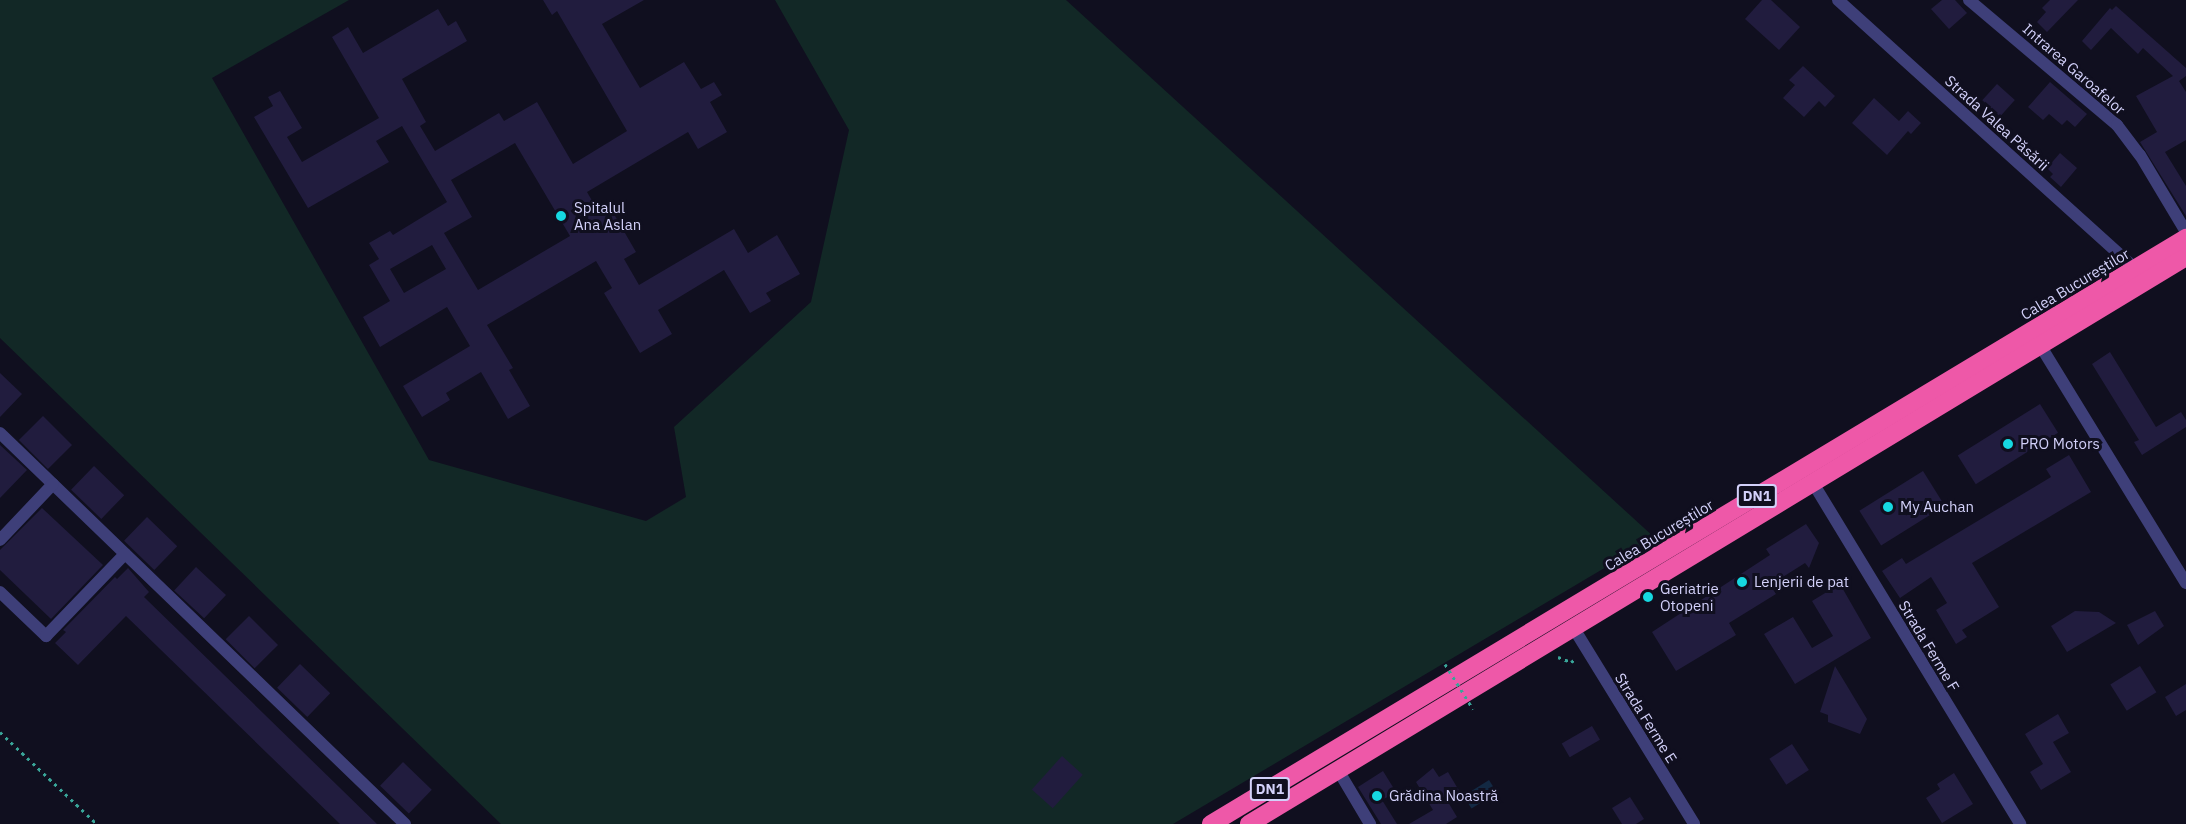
<!DOCTYPE html>
<meta charset="utf-8">
<style>
body{margin:0}
#map{position:relative;width:2186px;height:824px;overflow:hidden;background:#100f1f;font-family:"IBM Plex Sans",sans-serif}
div>[style]{position:absolute}
.green>*{inset:0;background:#122826}
.water>*{inset:0;background:#132943;transform-origin:0 0}
.building>*{inset:0;background:#211c3e;transform-origin:0 0}
.path>*{height:3px;margin-top:-1.5px;transform-origin:0;background:repeating-linear-gradient(90deg,#39a699 0 3px,transparent 0 7.5px)}
.street>*{height:12px;margin:-6px;padding:0 6px;transform-origin:6px;border-radius:6px;background:#3e3f79}
.highway>*{height:18px;margin:-9px;padding:0 9px;transform-origin:9px;border-radius:9px;background:#ee58a8}
.path-bridge>*{height:3px;margin-top:-1.5px;transform-origin:0;background:repeating-linear-gradient(90deg,#39a699 0 3px,transparent 0 7.5px)}
.dots>*{width:16px;height:16px;translate:-50% -50%;box-sizing:border-box;border:3px solid #100f1f;border-radius:50%}
span{translate:-50% -50%;white-space:nowrap;text-align:center;line-height:1.15;-webkit-text-stroke:6px #100f1f;paint-order:stroke}
.shield-label span{padding:2px 4px;background:#100f1f;border:2px solid;border-radius:4px;-webkit-text-stroke-width:0}
.shield-label{font-size:14px;color:#d3d1fa;font-weight:700}
.street-label{font-size:15px;color:#d3d1fa}
.poi-label{font-size:15px;color:#d3d1fa}
.left{translate:0 -50%;text-align:left}
</style>
<div id="map">
<div class="green">
<div style="clip-path:polygon(0 0,349px 0,212px 78px,429px 460px,646px 521px,686px 497px,674px 427px,811px 302px,849px 130px,775px 0,1066px 0,1655px 538px,1173px 824px,501px 824px,0 338px)"></div>
</div>
<div class="water">
<div style="left:1489px;top:780px;width:15px;height:30px;rotate:58deg"></div>
</div>
<div class="building">
<div style="clip-path:polygon(evenodd,543px 0,644px 0,602px 24px,640px 88px,684px 62px,701px 89px,714px 82px,722px 95px,710px 102px,727px 132px,698px 149px,688px 132px,587px 192px,601px 216px,611px 209px,636px 252px,624px 259px,639px 285px,734px 229px,748px 253px,777px 235px,800px 274px,766px 293px,771px 301px,750px 313px,724px 270px,658px 310px,672px 334px,640px 353px,604px 293px,612px 288px,596px 261px,487px 325px,513px 368px,509px 370px,530px 406px,508px 419px,481px 372px,446px 393px,450px 400px,422px 417px,403px 386px,470px 346px,447px 307px,380px 347px,363px 317px,390px 301px,369px 265px,379px 259px,369px 243px,390px 231px,393px 235px,447px 202px,402px 126px,376px 141px,389px 162px,308px 208px,254px 117px,273px 106px,268px 97px,280px 91px,302px 128px,287px 137px,302px 162px,379px 118px,332px 37px,348px 27px,363px 53px,438px 9px,448px 26px,456px 21px,467px 41px,402px 79px,426px 122px,420px 126px,435px 151px,499px 113px,504px 121px,537px 102px,573px 164px,627px 131px,557px 11px,552px 15px,543px 0,515px 143px,570px 236px,478px 290px,444px 233px,472px 217px,451px 180px,515px 143px,543px 0,432px 245px,446px 269px,404px 293px,390px 269px,432px 245px)"></div>
<div style="clip-path:polygon(1762px 0,1771px 0,1800px 27px,1779px 50px,1745px 19px)"></div>
<div style="clip-path:polygon(1942px 0,1955px 0,1967px 13px,1949px 29px,1931px 9px)"></div>
<div style="clip-path:polygon(2050px 0,2078px 0,2047px 32px,2037px 22px,2046px 12px,2042px 8px)"></div>
<div style="clip-path:polygon(2116px 6px,2186px 68px,2186px 76px,2179px 81px,2186px 92px,2186px 140px,2165px 152px,2186px 186px,2186px 216px,2140px 142px,2157px 132px,2136px 96px,2173px 76px,2143px 48px,2138px 54px,2111px 28px,2091px 50px,2082px 41px,2110px 8px,2112px 10px)"></div>
<div style="clip-path:polygon(1803px 66px,1835px 96px,1825px 107px,1819px 101px,1804px 117px,1783px 98px,1795px 85px,1789px 80px)"></div>
<div style="clip-path:polygon(2050px 82px,2087px 114px,2075px 127px,2067px 120px,2062px 125px,2049px 114px,2043px 120px,2028px 107px)"></div>
<div style="left:1997px;top:84px;width:24px;height:22px;rotate:42deg"></div>
<div style="clip-path:polygon(1874px 98px,1899px 121px,1908px 111px,1921px 123px,1911px 134px,1908px 131px,1887px 155px,1852px 123px)"></div>
<div style="clip-path:polygon(2060px 153px,2077px 168px,2061px 187px,2050px 177px,2053px 174px,2047px 168px)"></div>
<div style="clip-path:polygon(2110px 352px,2156px 427px,2181px 412px,2186px 420px,2186px 427px,2142px 455px,2134px 442px,2139px 440px,2092px 364px)"></div>
<div style="clip-path:polygon(0 373px,22px 394px,0 417px)"></div>
<div style="left:2040px;top:404px;width:34px;height:97px;rotate:58deg"></div>
<div style="left:43px;top:416px;width:41px;height:34px;rotate:45deg"></div>
<div style="clip-path:polygon(0 445px,27px 470px,0 498px)"></div>
<div style="clip-path:polygon(2069px 455px,2091px 492px,1972px 563px,1999px 607px,1962px 630px,1967px 637px,1956px 644px,1936px 610px,1947px 603px,1931px 577px,1900px 598px,1882px 571px,1902px 558px,1906px 564px,2051px 477px,2046px 469px)"></div>
<div style="left:94px;top:466px;width:42px;height:33px;rotate:44deg"></div>
<div style="left:1923px;top:471px;width:41px;height:75px;rotate:58deg"></div>
<div style="clip-path:polygon(42px 508px,103px 565px,51px 619px,0 570px,0 550px)"></div>
<div style="left:147px;top:517px;width:42px;height:33px;rotate:44deg"></div>
<div style="clip-path:polygon(1806px 524px,1819px 543px,1809px 568px,1805px 563px,1770px 585px,1776px 594px,1729px 623px,1736px 635px,1676px 671px,1652px 632px,1770px 555px,1766px 549px)"></div>
<div style="left:196px;top:567px;width:41px;height:32px;rotate:43deg"></div>
<div style="clip-path:polygon(128px 568px,149px 592px,144px 597px,377px 824px,340px 824px,126px 616px,78px 665px,55px 643px,66px 632px,63px 630px,115px 577px,117px 579px)"></div>
<div style="clip-path:polygon(1840px 584px,1871px 638px,1795px 684px,1764px 634px,1793px 617px,1812px 648px,1833px 636px,1812px 601px)"></div>
<div style="clip-path:polygon(2075px 611px,2099px 612px,2116px 623px,2067px 652px,2051px 626px)"></div>
<div style="clip-path:polygon(2155px 611px,2164px 626px,2138px 645px,2127px 625px)"></div>
<div style="left:249px;top:616px;width:41px;height:33px;rotate:45deg"></div>
<div style="left:300px;top:664px;width:42px;height:33px;rotate:44deg"></div>
<div style="clip-path:polygon(1835px 666px,1867px 719px,1860px 734px,1828px 722px,1828px 715px,1820px 712px)"></div>
<div style="left:2140px;top:666px;width:31px;height:35px;rotate:58deg"></div>
<div style="clip-path:polygon(2186px 684px,2186px 710px,2176px 716px,2165px 697px)"></div>
<div style="clip-path:polygon(2058px 714px,2069px 733px,2053px 742px,2071px 772px,2041px 790px,2030px 772px,2043px 764px,2025px 734px)"></div>
<div style="left:1592px;top:726px;width:16px;height:35px;rotate:60deg"></div>
<div style="left:1792px;top:744px;width:31px;height:27px;rotate:57deg"></div>
<div style="left:1062px;top:756px;width:28px;height:45px;rotate:42deg"></div>
<div style="left:403px;top:762px;width:40px;height:33px;rotate:44deg"></div>
<div style="clip-path:polygon(1433px 768px,1439px 777px,1448px 772px,1461px 794px,1448px 802px,1457px 817px,1446px 824px,1409px 824px,1433px 810px,1416px 782px)"></div>
<div style="clip-path:polygon(1383px 771px,1396px 792px,1382px 800px,1397px 824px,1381px 824px,1358px 787px)"></div>
<div style="clip-path:polygon(1954px 773px,1973px 804px,1942px 823px,1926px 798px,1940px 789px,1937px 784px)"></div>
<div style="clip-path:polygon(1630px 797px,1644px 819px,1636px 824px,1622px 824px,1612px 808px)"></div>
</div>
<div class="path">
<div style="left:1558px;top:657px;width:14px;rotate:21deg"></div>
<div style="left:1571px;top:662px;width:6px;rotate:-31deg"></div>
<div style="left:0;top:732px;width:134px;rotate:43.5deg"></div>
</div>
<div class="street">
<div style="left:1838px;top:0;width:401px;rotate:42.1deg"></div>
<div style="left:1969px;top:0;width:194px;rotate:40.2deg"></div>
<div style="left:2117px;top:125px;width:38px;rotate:53deg"></div>
<div style="left:2140px;top:155px;width:90px;rotate:59.1deg"></div>
<div style="left:2040px;top:345px;width:279px;rotate:58.5deg"></div>
<div style="left:0;top:433px;width:563px;rotate:43.99deg"></div>
<div style="left:1813px;top:483px;width:399px;rotate:58.7deg"></div>
<div style="left:0;top:540px;width:77px;rotate:-46.6deg"></div>
<div style="left:0;top:592px;width:64px;rotate:43.7deg"></div>
<div style="left:46px;top:636px;width:114px;rotate:-46.1deg"></div>
<div style="left:1573px;top:627px;width:231px;rotate:58.4deg"></div>
<div style="left:1338px;top:770px;width:63px;rotate:59.3deg"></div>
</div>
<div class="highway">
<div style="left:1211px;top:824px;width:1138px;rotate:-31.01deg"></div>
<div style="left:1249px;top:824px;width:1095px;rotate:-31.18deg"></div>
</div>
<div class="path-bridge">
<div style="left:1445px;top:664px;width:53px;rotate:58.1deg"></div>
</div>
<div class="dots">
<div style="left:561px;top:216px;background:#16d8e1"></div>
<div style="left:2008px;top:444px;background:#16d8e1"></div>
<div style="left:1888px;top:507px;background:#16d8e1"></div>
<div style="left:1742px;top:582px;background:#16d8e1"></div>
<div style="left:1648px;top:597px;background:#16d8e1"></div>
<div style="left:1377px;top:796px;background:#16d8e1"></div>
</div>
<div class="shield-label">
<span style="left:1757px;top:496px">DN1</span>
<span style="left:1270px;top:789px">DN1</span>
</div>
<div class="street-label">
<span style="left:2074px;top:69px;rotate:41deg">Intrarea Garoafelor</span>
<span style="left:1997px;top:123px;rotate:42deg">Strada Valea Păsării</span>
<span style="left:2075px;top:284px;rotate:-31deg">Calea Bucureștilor</span>
<span style="left:1659px;top:535px;rotate:-31deg">Calea Bucureștilor</span>
<span style="left:1929px;top:646px;rotate:59deg">Strada Ferme F</span>
<span style="left:1646px;top:718px;rotate:58deg">Strada Ferme E</span>
</div>
<div class="poi-label">
<span class="left" style="left:574px;top:216px">Spitalul<br>Ana Aslan</span>
<span class="left" style="left:2020px;top:444px">PRO Motors</span>
<span class="left" style="left:1900px;top:507px">My Auchan</span>
<span class="left" style="left:1754px;top:582px">Lenjerii de pat</span>
<span class="left" style="left:1660px;top:597px">Geriatrie<br>Otopeni</span>
<span class="left" style="left:1389px;top:796px">Grădina Noastră</span>
</div>
</div>
